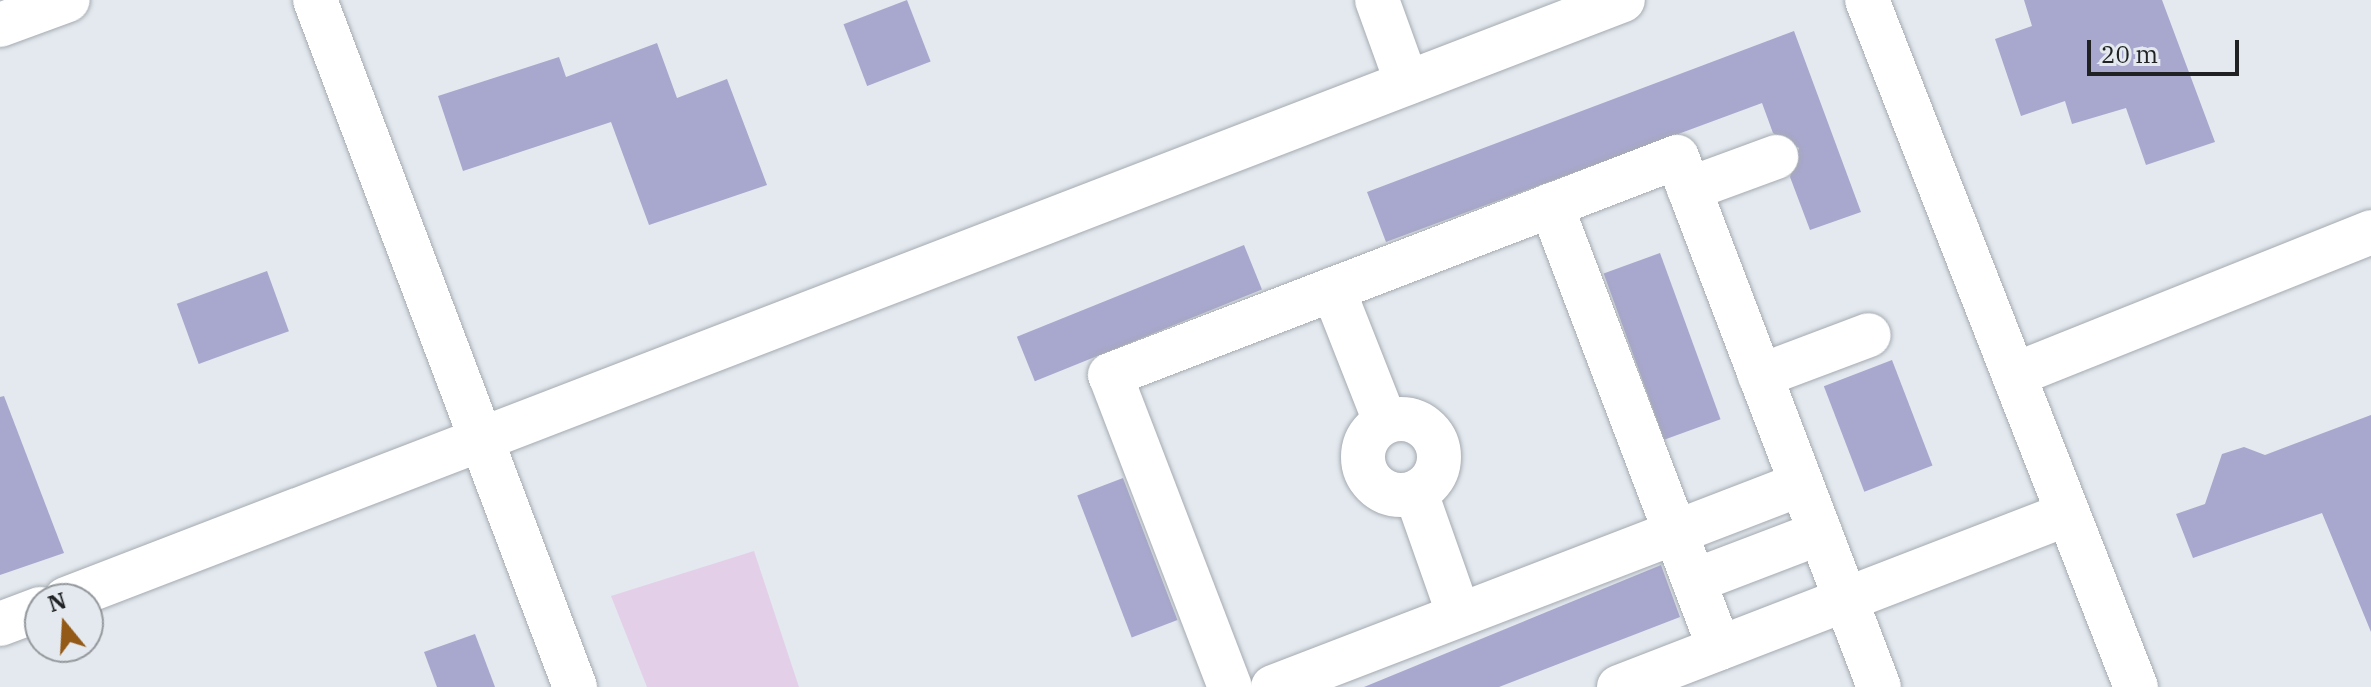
<!DOCTYPE html>
<style>
body{margin:0}
#map{position:relative;width:2371px;height:687px;overflow:hidden;background:#e3e9ef;font-family:"IBM Plex Serif",serif}
div>[style]{position:absolute}
.green>*{inset:0;background:#e4cfe9}
.building>*{inset:0;background:#a8a7cd;transform-origin:0 0}
.roads{filter:drop-shadow(0 0 2px #a5abb1) drop-shadow(0 0 2px #a5abb1)}
.minor>*{height:44px;margin:-22px;padding:0 22px;transform-origin:22px;border-radius:22px;background:#fff}
.minor>.ring{margin:-22px;padding:0;box-sizing:content-box;background:none;border:44px solid #fff;border-radius:50%}
span{translate:-50% -50%;white-space:nowrap;text-align:center;line-height:1.15;-webkit-text-stroke:8px #e3e9ef;paint-order:stroke}
.north{position:absolute;left:24px;top:583px;width:80px;height:80px;box-sizing:border-box;background:#e3e9ef;border:2px solid #95999d;border-radius:50%;rotate:342deg;font-size:22px;font-weight:700;line-height:32px;text-align:center;color:#1f2123}
.north::after{content:'';display:block;margin:auto;width:28px;height:36px;background:#935917;clip-path:polygon(50% 0,100% 100%,50% 72%,0 100%)}
.scale{position:absolute;left:2087px;top:40px;width:152px;height:36px;box-sizing:border-box;border:4px solid #1f2123;border-top:0;padding-left:10px;font-size:24px;line-height:28px;white-space:nowrap;color:#1f2123;-webkit-text-stroke:6px #e3e9ef;paint-order:stroke}
</style>
<div id="map">
<div class="green">
<div style="clip-path:polygon(754px 551px,799px 687px,647px 687px,611px 596px)"></div>
</div>
<div class="building">
<div style="left:907px;top:0;width:66px;height:68px;rotate:69deg"></div>
<div style="clip-path:polygon(2024px 0,2162px 0,2215px 142px,2146px 165px,2126px 108px,2072px 124px,2065px 101px,2021px 116px,1995px 39px,2032px 26px)"></div>
<div style="clip-path:polygon(1794px 31px,1861px 212px,1810px 230px,1790px 177px,1799px 148px,1773px 133px,1762px 103px,1386px 242px,1367px 192px)"></div>
<div style="clip-path:polygon(657px 43px,677px 98px,727px 79px,767px 185px,649px 225px,611px 122px,463px 171px,438px 96px,559px 57px,566px 77px)"></div>
<div style="left:1244px;top:245px;width:48px;height:245px;rotate:68deg"></div>
<div style="left:1660px;top:253px;width:177px;height:60px;rotate:70deg"></div>
<div style="left:267px;top:271px;width:64px;height:96px;rotate:70deg"></div>
<div style="left:1892px;top:360px;width:113px;height:73px;rotate:69deg"></div>
<div style="clip-path:polygon(4px 396px,64px 553px,0 575px,0 397px)"></div>
<div style="clip-path:polygon(2371px 415px,2371px 632px,2322px 513px,2193px 558px,2176px 514px,2205px 504px,2222px 454px,2244px 447px,2265px 455px)"></div>
<div style="left:1123px;top:478px;width:152px;height:49px;rotate:69deg"></div>
<div style="clip-path:polygon(1661px 565px,1680px 617px,1499px 687px,1364px 687px)"></div>
<div style="clip-path:polygon(475px 634px,495px 687px,437px 687px,424px 652px)"></div>
</div>
<div class="roads">
<div class="minor">
<div style="left:315px;top:0;width:735px;rotate:69.27deg"></div>
<div style="left:1377px;top:0;width:88px;rotate:70.1deg"></div>
<div style="left:1867px;top:0;width:738px;rotate:68.62deg"></div>
<div style="left:0;top:25px;width:72px;rotate:-20.2deg"></div>
<div style="left:1689px;top:189px;width:93px;rotate:-20.2deg"></div>
<div style="left:1551px;top:205px;width:474px;rotate:69.2deg"></div>
<div style="left:1333px;top:289px;width:142px;rotate:68.5deg"></div>
<div style="left:2014px;top:375px;width:385px;rotate:-21.8deg"></div>
<div style="left:1760px;top:376px;width:116px;rotate:-20.6deg"></div>
<div class="ring" style="left:1363px;top:419px;width:32px;height:32px"></div>
<div style="left:1416px;top:493px;width:129px;rotate:70.6deg"></div>
<div style="left:1694px;top:581px;width:135px;rotate:-20.9deg"></div>
<div style="left:66px;top:599px;width:1668px;rotate:-21.04deg"></div>
<div style="left:0;top:624px;width:43px;rotate:-20.6deg"></div>
<div style="left:1230px;top:687px;width:334px;rotate:-111deg"></div>
<div style="left:1110px;top:375px;width:607px;rotate:-21.03deg"></div>
<div style="left:1677px;top:157px;width:567px;rotate:69.14deg"></div>
<div style="left:1273px;top:687px;width:566px;rotate:-21.03deg"></div>
<div style="left:1619px;top:687px;width:481px;rotate:-21.1deg"></div>
</div>
</div>
<div class="north">N</div>
<div class="scale">20 m</div>
</div>
